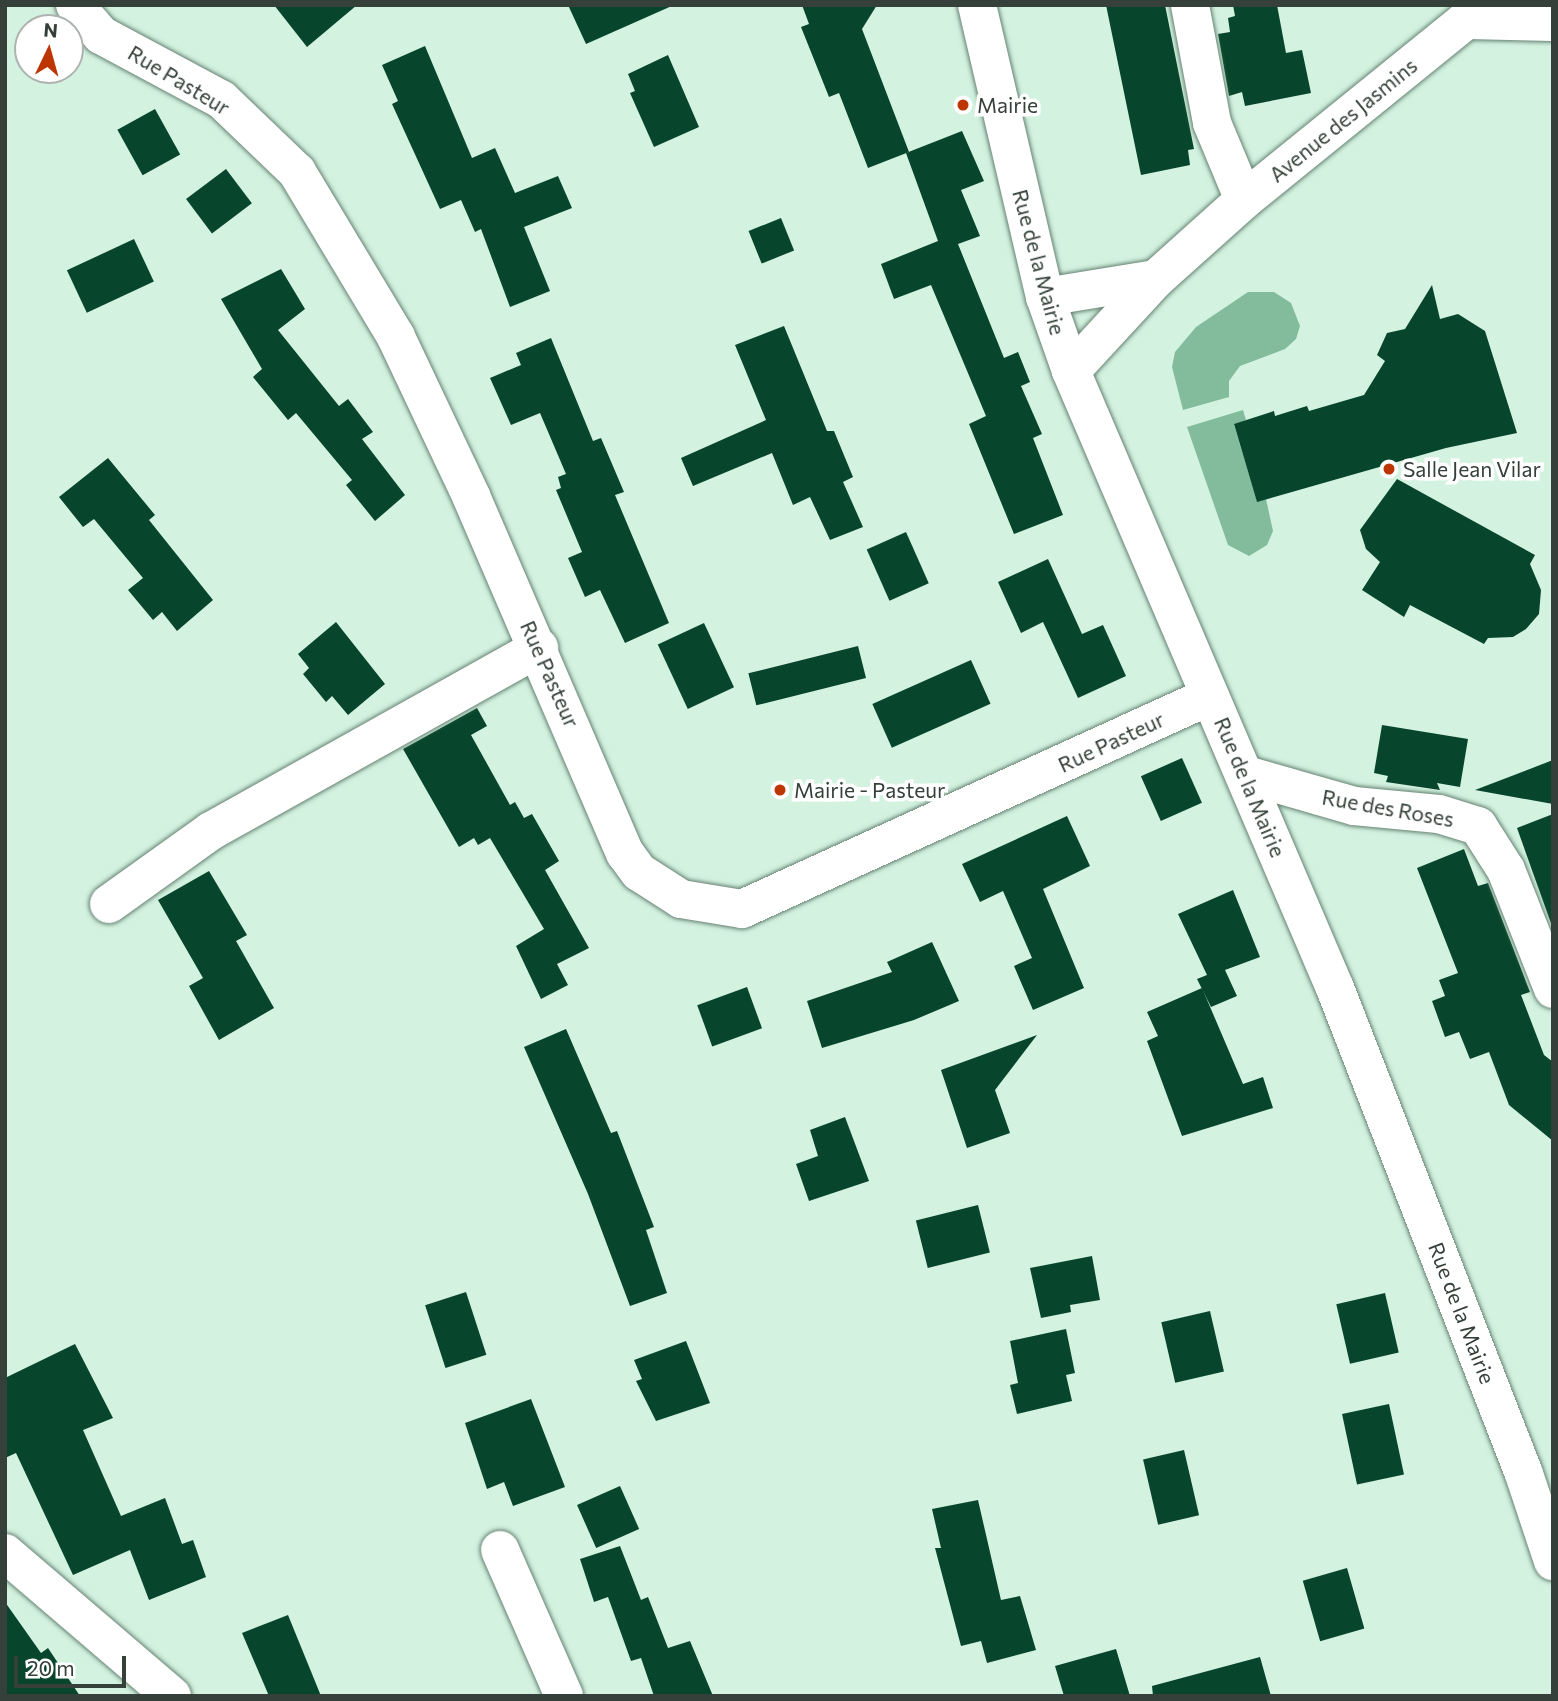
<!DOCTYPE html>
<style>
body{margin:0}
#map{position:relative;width:1558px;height:1701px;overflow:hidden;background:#d3f2e0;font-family:Commissioner,sans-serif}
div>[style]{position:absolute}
.water>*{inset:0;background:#83bc9d}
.building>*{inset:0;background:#07452c;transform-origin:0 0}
.roads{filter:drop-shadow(0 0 2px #668272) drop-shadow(0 0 2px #668272)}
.minor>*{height:38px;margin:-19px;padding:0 19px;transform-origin:19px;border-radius:19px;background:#fff}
.dots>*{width:19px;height:19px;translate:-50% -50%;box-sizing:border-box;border:4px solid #fff;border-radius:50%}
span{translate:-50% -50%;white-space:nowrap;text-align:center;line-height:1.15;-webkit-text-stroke:7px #fff;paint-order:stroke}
.street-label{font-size:21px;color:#344039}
.poi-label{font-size:21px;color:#344039}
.left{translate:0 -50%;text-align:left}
.frame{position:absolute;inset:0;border:7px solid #344039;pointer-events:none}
.north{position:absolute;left:14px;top:14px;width:70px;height:70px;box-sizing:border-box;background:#fff;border:2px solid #aeb3b0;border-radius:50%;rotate:5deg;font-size:19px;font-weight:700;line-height:28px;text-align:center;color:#344039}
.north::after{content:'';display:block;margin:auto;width:24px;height:32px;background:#bd3501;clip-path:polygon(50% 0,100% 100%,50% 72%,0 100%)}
.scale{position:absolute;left:14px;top:1656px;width:112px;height:32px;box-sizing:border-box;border:4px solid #344039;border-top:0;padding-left:9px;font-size:21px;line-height:24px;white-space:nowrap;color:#344039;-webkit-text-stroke:5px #fff;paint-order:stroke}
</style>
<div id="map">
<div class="water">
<div style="clip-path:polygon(1248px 292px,1274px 292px,1291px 303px,1300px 326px,1296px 339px,1285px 349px,1240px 366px,1229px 381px,1229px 397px,1183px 410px,1172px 367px,1175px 352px,1196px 327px)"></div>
<div style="clip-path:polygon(1243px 410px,1246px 420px,1234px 425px,1257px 501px,1266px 499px,1273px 531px,1267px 545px,1249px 556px,1228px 545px,1187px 427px)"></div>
</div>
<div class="building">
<div style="clip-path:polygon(274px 5px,357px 5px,307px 47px)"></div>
<div style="clip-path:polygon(568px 5px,674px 5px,586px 44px)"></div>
<div style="clip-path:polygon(802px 5px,877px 5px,862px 29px,909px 152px,868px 168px,839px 93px,829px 97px,801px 27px,809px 24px)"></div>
<div style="clip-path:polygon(1106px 5px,1165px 5px,1194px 149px,1188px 150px,1190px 165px,1141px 175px)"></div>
<div style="clip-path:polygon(1233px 5px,1277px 5px,1286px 53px,1302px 50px,1311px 93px,1245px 106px,1242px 92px,1229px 96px,1218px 34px,1230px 32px,1228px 18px,1235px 16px)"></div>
<div style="clip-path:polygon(425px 46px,472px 158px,495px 148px,515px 193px,558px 176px,572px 208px,524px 227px,550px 291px,510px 307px,481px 229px,475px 232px,461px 200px,440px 209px,392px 104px,398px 101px,382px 65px)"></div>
<div style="clip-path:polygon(668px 55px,699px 127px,654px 147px,630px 93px,635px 91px,628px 74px)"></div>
<div style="left:155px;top:109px;width:52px;height:43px;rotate:61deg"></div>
<div style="clip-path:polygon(962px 131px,984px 181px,961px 190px,980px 236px,958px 244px,1004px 358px,1018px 352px,1030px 382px,1021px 386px,1042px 434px,1033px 438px,1063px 515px,1014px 534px,969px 424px,986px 416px,931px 285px,894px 299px,881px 264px,938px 241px,906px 153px)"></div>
<div style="left:226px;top:169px;width:43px;height:50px;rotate:53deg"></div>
<div style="left:781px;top:218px;width:35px;height:35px;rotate:68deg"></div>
<div style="left:134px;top:239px;width:47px;height:74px;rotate:65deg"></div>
<div style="clip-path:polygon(281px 269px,305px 309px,278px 330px,339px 406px,348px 399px,373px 432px,362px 439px,405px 495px,375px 521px,346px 485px,352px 480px,296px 413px,288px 420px,253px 377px,262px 369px,221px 299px)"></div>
<div style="clip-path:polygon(1432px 285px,1440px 319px,1458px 314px,1485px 331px,1517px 433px,1446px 448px,1257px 502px,1234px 424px,1274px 411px,1275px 416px,1307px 406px,1309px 411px,1364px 395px,1385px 361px,1377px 355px,1387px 333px,1405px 329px)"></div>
<div style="clip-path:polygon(784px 326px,827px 431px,834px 431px,853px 477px,843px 482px,863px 527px,830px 540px,810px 497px,793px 505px,772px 453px,693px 486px,681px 458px,766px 420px,735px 345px)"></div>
<div style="clip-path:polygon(551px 338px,593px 441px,601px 438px,624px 492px,615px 495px,669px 623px,625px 643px,600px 590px,585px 597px,568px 558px,582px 552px,556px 490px,561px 488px,558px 477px,566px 474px,540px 413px,511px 425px,490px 378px,521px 365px,516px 353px)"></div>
<div style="clip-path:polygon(108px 458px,155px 515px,149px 520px,213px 600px,177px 631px,162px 612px,153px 620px,128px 590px,143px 578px,94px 519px,83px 527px,59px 497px)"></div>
<div style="clip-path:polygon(1397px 479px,1535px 555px,1530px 564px,1541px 590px,1539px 614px,1526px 629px,1513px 637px,1488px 638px,1484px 644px,1410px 605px,1404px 617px,1362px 590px,1380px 562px,1366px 549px,1360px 530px)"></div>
<div style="left:906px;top:532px;width:56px;height:43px;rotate:66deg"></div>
<div style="clip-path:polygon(1048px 559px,1082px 634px,1103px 625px,1126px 676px,1078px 698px,1043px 622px,1021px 633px,998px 582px)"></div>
<div style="clip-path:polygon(336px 622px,385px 684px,348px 715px,332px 696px,326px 702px,303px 674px,309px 668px,298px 654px)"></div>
<div style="left:704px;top:623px;width:71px;height:51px;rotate:65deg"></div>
<div style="left:858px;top:646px;width:33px;height:113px;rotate:76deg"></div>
<div style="left:971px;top:660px;width:48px;height:108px;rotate:66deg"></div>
<div style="clip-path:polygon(477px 708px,487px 726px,471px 735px,510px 805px,515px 802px,524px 818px,532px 814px,559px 861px,545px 870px,589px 948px,557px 964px,568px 985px,541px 999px,516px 946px,544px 929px,490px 838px,478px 845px,474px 838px,459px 847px,403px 749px)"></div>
<div style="clip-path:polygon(1382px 725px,1468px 739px,1460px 787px,1437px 783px,1440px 790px,1386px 782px,1388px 776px,1374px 773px)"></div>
<div style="left:1182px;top:758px;width:49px;height:45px;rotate:66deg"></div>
<div style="clip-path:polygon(1553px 760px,1553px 804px,1475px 790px)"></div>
<div style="clip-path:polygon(1553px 814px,1553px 929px,1517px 828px)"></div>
<div style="clip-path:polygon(1067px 816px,1090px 866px,1043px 889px,1084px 988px,1033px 1010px,1014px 966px,1032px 958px,1003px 891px,980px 902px,962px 864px)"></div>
<div style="clip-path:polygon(1464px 849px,1478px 886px,1488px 883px,1530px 992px,1521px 995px,1544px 1055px,1553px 1062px,1553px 1141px,1509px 1105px,1489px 1052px,1470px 1059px,1459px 1032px,1445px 1037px,1432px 1001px,1445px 996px,1439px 980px,1458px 973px,1417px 868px)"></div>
<div style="clip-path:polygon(209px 871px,247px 935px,236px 941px,274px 1008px,219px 1040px,189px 986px,203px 978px,158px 900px)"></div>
<div style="clip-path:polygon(1233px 890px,1260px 957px,1225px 970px,1237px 996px,1211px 1007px,1197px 979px,1207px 975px,1178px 914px)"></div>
<div style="clip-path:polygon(932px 942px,959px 1001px,914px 1020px,822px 1048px,807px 1001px,892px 972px,887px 962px)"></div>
<div style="left:747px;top:987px;width:44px;height:53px;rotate:70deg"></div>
<div style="clip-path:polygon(1202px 988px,1243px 1084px,1263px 1077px,1273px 1108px,1182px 1136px,1147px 1041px,1158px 1036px,1147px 1012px)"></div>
<div style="clip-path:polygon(566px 1029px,611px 1133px,617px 1131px,654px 1227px,646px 1230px,667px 1293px,630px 1306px,588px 1194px,524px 1047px)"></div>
<div style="clip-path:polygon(1037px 1035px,995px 1090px,1010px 1133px,967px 1148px,941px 1070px)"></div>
<div style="clip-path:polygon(845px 1117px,869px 1181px,809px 1201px,796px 1164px,818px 1156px,810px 1130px)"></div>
<div style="left:978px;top:1205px;width:49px;height:64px;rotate:76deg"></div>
<div style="clip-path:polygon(1092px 1256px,1100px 1300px,1070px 1305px,1071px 1312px,1041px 1318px,1030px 1268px)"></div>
<div style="left:466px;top:1292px;width:66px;height:43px;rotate:72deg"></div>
<div style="left:1385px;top:1293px;width:61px;height:50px;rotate:77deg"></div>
<div style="left:1210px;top:1311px;width:62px;height:50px;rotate:77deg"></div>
<div style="clip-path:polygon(1066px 1329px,1075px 1373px,1066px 1375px,1072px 1401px,1017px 1414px,1010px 1385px,1018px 1383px,1010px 1341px)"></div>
<div style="clip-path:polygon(686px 1341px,710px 1403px,656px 1421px,636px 1381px,642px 1379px,634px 1360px)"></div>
<div style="clip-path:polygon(75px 1344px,113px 1418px,83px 1430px,121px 1516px,165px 1498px,182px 1544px,193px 1540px,206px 1577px,149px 1600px,130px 1550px,73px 1575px,16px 1453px,5px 1458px,5px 1378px)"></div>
<div style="clip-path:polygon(531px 1399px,565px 1487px,513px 1506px,504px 1482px,487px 1489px,465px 1423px)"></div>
<div style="left:1389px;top:1404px;width:72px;height:48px;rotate:78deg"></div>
<div style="left:1184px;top:1450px;width:67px;height:42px;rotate:77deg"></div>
<div style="left:620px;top:1486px;width:47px;height:47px;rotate:66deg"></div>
<div style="clip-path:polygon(978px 1500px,1001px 1600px,1020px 1596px,1036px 1650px,987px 1663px,981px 1641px,961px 1646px,935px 1548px,941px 1548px,932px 1509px)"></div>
<div style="clip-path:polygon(620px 1546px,641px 1600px,648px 1597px,668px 1648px,690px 1641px,713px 1696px,654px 1696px,641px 1658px,631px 1661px,608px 1597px,594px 1602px,580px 1559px)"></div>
<div style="left:1347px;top:1568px;width:63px;height:46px;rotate:74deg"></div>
<div style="clip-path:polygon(5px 1602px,41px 1653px,48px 1648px,80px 1696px,5px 1696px)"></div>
<div style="clip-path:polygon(288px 1615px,321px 1696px,269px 1696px,242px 1633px)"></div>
<div style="clip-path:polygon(1116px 1649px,1130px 1696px,1064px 1696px,1055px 1666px)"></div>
<div style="clip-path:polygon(1260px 1657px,1271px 1696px,1153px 1696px,1152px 1686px)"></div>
</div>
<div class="roads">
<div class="minor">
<div style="left:75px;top:5px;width:40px;rotate:49deg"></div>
<div style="left:101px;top:35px;width:137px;rotate:28.2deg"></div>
<div style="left:222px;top:100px;width:104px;rotate:43.8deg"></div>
<div style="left:297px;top:172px;width:192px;rotate:59deg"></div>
<div style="left:396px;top:337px;width:176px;rotate:64.7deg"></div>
<div style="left:471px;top:496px;width:389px;rotate:66.7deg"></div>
<div style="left:625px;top:853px;width:24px;rotate:54deg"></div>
<div style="left:639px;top:872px;width:50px;rotate:32.7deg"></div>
<div style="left:681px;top:899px;width:62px;rotate:9.3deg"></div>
<div style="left:742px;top:909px;width:514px;rotate:-24.47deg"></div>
<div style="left:977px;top:5px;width:300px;rotate:76.9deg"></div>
<div style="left:1045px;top:297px;width:78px;rotate:70.6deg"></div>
<div style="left:1071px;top:371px;width:671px;rotate:66.84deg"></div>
<div style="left:1335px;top:988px;width:521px;rotate:68.75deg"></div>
<div style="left:1524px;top:1474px;width:92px;rotate:71.6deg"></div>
<div style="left:1190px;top:5px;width:120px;rotate:79.4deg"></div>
<div style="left:1212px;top:123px;width:83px;rotate:67.4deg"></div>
<div style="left:1045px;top:297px;width:112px;rotate:-9.2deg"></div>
<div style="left:1071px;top:371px;width:125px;rotate:-47.3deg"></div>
<div style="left:1156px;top:279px;width:118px;rotate:-41.9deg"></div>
<div style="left:1244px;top:200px;width:286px;rotate:-39deg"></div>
<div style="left:1466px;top:20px;width:87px;rotate:1.3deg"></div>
<div style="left:1246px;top:775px;width:112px;rotate:16deg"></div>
<div style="left:1354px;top:806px;width:85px;rotate:5.4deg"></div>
<div style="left:1439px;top:814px;width:41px;rotate:17.1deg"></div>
<div style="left:1478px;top:826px;width:52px;rotate:57.5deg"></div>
<div style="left:1506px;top:870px;width:128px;rotate:68.4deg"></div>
<div style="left:109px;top:904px;width:125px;rotate:-35.6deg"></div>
<div style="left:211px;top:831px;width:376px;rotate:-29.2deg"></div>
<div style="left:500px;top:1550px;width:159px;rotate:66.3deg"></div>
<div style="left:5px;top:1553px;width:220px;rotate:40.6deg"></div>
</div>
</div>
<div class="dots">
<div style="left:963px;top:105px;background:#bd3501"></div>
<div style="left:1389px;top:469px;background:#bd3501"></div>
<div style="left:780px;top:790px;background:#bd3501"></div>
</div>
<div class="street-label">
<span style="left:179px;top:80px;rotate:31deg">Rue Pasteur</span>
<span style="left:1343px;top:120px;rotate:-39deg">Avenue des Jasmins</span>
<span style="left:1039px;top:262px;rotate:75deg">Rue de la Mairie</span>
<span style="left:550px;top:674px;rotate:66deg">Rue Pasteur</span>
<span style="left:1111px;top:742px;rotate:-25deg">Rue Pasteur</span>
<span style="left:1250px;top:787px;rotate:67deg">Rue de la Mairie</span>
<span style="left:1388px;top:808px;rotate:10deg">Rue des Roses</span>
<span style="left:1462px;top:1313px;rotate:69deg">Rue de la Mairie</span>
</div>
<div class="poi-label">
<span class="left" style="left:977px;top:105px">Mairie</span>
<span class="left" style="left:1403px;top:469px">Salle Jean Vilar</span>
<span class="left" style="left:794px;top:790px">Mairie - Pasteur</span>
</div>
<div class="frame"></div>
<div class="north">N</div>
<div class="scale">20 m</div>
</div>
